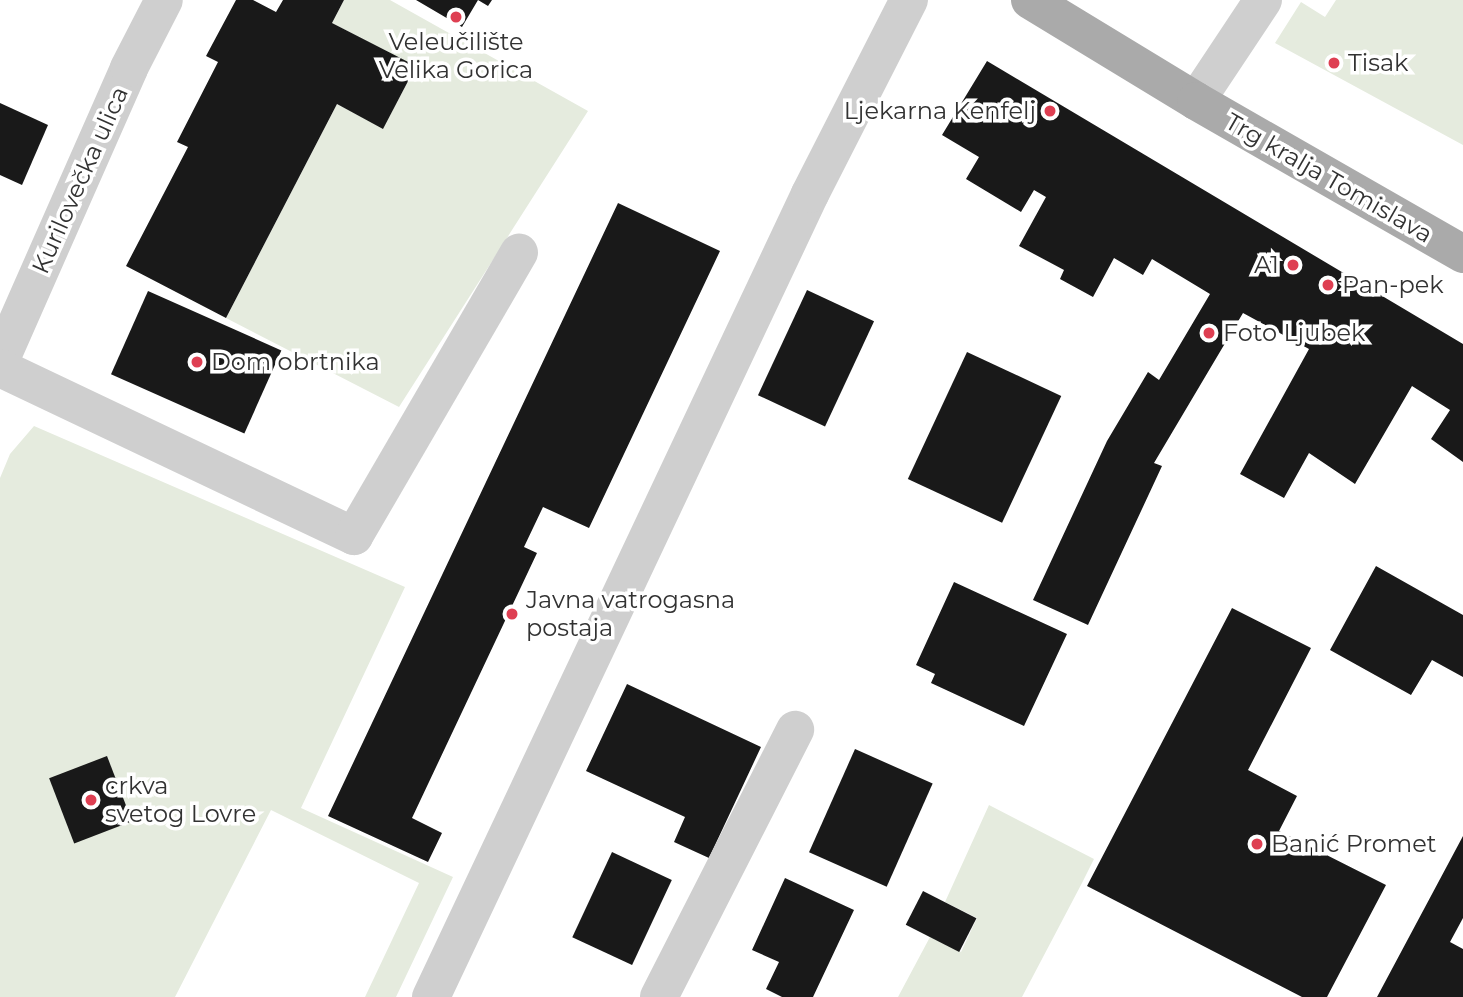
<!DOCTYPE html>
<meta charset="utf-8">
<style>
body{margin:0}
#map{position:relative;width:1463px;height:997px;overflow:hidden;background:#fff;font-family:Montserrat,sans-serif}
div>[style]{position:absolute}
.green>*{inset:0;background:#e5ebde}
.building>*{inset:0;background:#191919;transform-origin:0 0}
.minor>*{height:38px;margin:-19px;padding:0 19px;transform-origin:19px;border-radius:19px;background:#cfcfcf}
.major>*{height:38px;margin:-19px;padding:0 19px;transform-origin:19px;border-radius:19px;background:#aaa}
.dots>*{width:19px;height:19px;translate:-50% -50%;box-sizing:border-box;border:4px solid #fff;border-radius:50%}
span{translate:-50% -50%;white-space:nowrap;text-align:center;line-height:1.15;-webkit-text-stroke:7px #fff;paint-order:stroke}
.poi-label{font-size:24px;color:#323232}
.left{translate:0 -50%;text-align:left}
.right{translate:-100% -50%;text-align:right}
.street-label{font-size:24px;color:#323232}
</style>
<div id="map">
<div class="green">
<div style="clip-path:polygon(344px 0,390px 0,588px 111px,399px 407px,226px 318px,337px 104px,383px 128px,416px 67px,332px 23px)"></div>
<div style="clip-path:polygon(1336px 0,1463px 0,1463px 145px,1275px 43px,1301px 2px,1325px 17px)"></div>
<div style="clip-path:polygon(34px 426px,405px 587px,301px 808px,453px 877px,396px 997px,365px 997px,419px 883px,271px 810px,175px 997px,0 997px,0 478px,10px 454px)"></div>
<div style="clip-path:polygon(989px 805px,1094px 859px,1082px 883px,1022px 997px,898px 997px,930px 937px,961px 952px,977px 918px,945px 902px)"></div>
</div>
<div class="building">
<div style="clip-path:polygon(236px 0,253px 0,276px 12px,283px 0,344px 0,332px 23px,416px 66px,383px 129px,337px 104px,226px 318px,126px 266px,188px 147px,177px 142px,218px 62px,206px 56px)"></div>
<div style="clip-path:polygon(416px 0,492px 0,488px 6px,478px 0,462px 27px)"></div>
<div style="clip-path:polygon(987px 61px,1463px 344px,1463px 462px,1431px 439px,1450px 410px,1412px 386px,1355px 484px,1309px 453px,1284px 498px,1240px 474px,1309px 349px,1243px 313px,1154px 463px,1162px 466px,1088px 625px,1033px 600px,1107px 441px,1148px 372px,1159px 380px,1210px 294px,1152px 259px,1143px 275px,1114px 258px,1093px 297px,1060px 279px,1064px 270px,1019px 246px,1046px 197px,1034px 190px,1021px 212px,966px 179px,979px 157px,942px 135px)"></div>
<div style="clip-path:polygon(0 103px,48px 125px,22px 185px,0 175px)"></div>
<div style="clip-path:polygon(618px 203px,720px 251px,589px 528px,543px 507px,524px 547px,537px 553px,412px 818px,442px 833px,428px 862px,328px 816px)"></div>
<div style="left:807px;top:290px;width:74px;height:116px;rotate:25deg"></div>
<div style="left:148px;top:291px;width:146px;height:91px;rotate:24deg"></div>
<div style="left:967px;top:352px;width:104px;height:140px;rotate:25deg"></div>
<div style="clip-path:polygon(1376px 566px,1463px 615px,1463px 677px,1432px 660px,1411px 695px,1330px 650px)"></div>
<div style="clip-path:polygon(954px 582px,1067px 634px,1024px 726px,931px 683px,935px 674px,916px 665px)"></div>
<div style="clip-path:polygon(1232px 608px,1311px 648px,1248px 770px,1297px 796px,1279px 831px,1386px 885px,1327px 997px,1302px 997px,1087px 886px)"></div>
<div style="clip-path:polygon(627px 684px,761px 747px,709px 858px,674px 842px,685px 817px,586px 771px)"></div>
<div style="left:855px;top:749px;width:85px;height:113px;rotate:24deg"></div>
<div style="left:107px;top:756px;width:70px;height:62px;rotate:69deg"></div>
<div style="clip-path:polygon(1463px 836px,1463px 918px,1450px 942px,1463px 949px,1463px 997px,1377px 997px)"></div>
<div style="left:612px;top:852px;width:66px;height:94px;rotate:25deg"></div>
<div style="clip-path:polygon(785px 878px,854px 910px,813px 997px,782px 997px,766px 989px,779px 962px,752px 950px)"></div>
<div style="left:923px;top:891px;width:60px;height:38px;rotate:27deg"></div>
</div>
<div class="minor">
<div style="left:1196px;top:101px;width:121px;rotate:-56.4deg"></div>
<div style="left:0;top:361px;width:320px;rotate:-66.2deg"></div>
<div style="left:129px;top:68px;width:76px;rotate:-62.8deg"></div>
<div style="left:0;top:368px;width:392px;rotate:25.4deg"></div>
<div style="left:354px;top:536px;width:328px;rotate:-59.8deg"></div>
<div style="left:431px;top:997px;width:888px;rotate:-64.73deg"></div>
<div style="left:810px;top:194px;width:218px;rotate:-63deg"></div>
<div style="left:659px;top:997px;width:300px;rotate:-63deg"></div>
</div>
<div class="major">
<div style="left:1030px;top:0;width:194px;rotate:31.3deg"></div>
<div style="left:1196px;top:101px;width:308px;rotate:29.8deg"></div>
</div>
<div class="dots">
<div style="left:456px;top:17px;background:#de3f52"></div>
<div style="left:1334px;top:63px;background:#de3f52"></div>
<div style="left:1050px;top:111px;background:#de3f52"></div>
<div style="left:1293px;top:265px;background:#de3f52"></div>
<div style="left:1328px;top:285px;background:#de3f52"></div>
<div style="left:1209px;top:333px;background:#de3f52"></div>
<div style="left:197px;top:362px;background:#de3f52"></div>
<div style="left:512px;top:614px;background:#de3f52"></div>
<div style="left:91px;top:800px;background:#de3f52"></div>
<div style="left:1257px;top:844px;background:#de3f52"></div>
</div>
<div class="poi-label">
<span style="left:456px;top:56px">Veleučilište<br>Velika Gorica</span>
<span class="left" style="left:1348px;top:63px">Tisak</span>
<span class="right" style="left:1036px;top:111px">Ljekarna Kenfelj</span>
<span class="right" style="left:1279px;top:265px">A1</span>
<span class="left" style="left:1342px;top:285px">Pan-pek</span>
<span class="left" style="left:1223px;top:333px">Foto Ljubek</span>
<span class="left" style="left:211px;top:362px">Dom obrtnika</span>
<span class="left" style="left:526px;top:614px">Javna vatrogasna<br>postaja</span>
<span class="left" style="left:105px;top:800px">crkva<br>svetog Lovre</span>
<span class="left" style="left:1271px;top:844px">Banić Promet</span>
</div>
<div class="street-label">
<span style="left:1329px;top:178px;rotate:30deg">Trg kralja Tomislava</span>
<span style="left:80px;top:180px;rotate:-66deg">Kurilovečka ulica</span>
</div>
</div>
